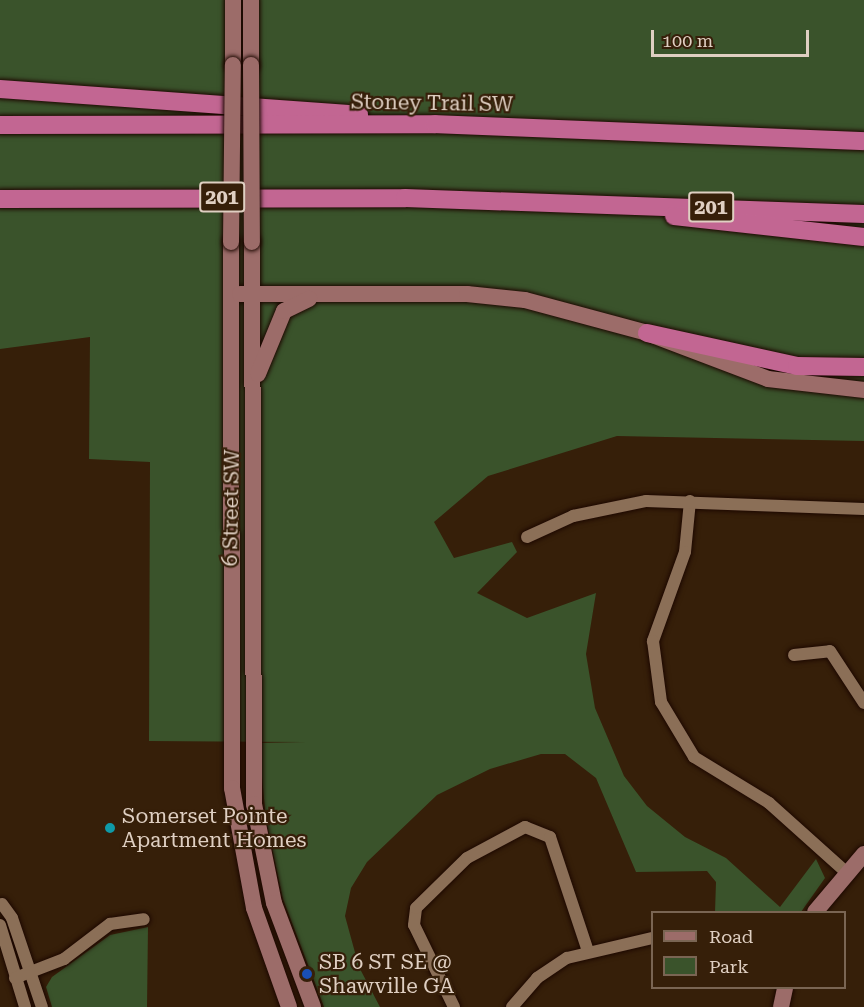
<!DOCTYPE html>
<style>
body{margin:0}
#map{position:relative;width:864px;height:1007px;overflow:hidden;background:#361f09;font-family:"Roboto Serif",serif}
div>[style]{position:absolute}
.green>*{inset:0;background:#3a532b}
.roads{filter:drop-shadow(0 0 2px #1d0800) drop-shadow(0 0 2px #1d0800)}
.street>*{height:12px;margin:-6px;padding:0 6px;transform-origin:6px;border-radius:6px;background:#8b6f57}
.secondary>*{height:16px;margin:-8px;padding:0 8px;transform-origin:8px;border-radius:8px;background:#9c6c69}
.highway>*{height:18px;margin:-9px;padding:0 9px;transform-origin:9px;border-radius:9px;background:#c26692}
.bridges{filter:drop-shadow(0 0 2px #1d0800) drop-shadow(0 0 2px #1d0800)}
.secondary-bridge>*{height:16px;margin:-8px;padding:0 8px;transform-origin:8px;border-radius:8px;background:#9c6c69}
.dots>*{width:16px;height:16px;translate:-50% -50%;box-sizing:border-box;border:3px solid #361f09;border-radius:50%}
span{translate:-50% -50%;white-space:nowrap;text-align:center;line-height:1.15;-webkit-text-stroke:4.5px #361f09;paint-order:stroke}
.shield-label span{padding:2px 4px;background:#361f09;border:2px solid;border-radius:4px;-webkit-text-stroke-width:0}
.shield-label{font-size:20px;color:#dfcfc2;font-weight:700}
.street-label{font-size:21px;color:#dfcfc2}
.poi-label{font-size:21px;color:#dfcfc2}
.left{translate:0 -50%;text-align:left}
.legend{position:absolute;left:651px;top:911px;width:195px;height:78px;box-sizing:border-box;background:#361f09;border:2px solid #7a6553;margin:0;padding:8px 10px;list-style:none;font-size:18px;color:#dfcfc2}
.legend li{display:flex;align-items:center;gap:12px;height:30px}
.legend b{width:30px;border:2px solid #7a6553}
.scale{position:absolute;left:651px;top:30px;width:158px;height:27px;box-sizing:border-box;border:3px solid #dfcfc2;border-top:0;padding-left:8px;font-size:18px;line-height:21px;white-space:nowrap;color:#dfcfc2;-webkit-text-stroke:4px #361f09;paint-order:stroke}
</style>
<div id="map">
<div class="green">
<div style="clip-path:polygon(0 0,864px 0,864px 441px,617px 436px,488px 476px,434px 522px,454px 558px,512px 542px,517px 552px,477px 593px,527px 618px,596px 593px,586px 654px,595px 708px,624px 776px,647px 806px,685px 837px,726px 858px,780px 907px,816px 859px,825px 878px,801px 912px,715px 912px,716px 882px,707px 871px,636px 872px,596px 778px,565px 754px,541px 754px,490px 769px,437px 795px,367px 862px,351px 888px,345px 916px,359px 967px,380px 1007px,324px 1007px,283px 899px,266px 820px,259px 743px,306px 742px,149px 741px,150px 462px,89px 459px,90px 337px,0 349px)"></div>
<div style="clip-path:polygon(148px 927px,147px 1007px,52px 1007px,46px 987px,52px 977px,110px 935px)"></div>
</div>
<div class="roads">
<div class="street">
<div style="left:690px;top:501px;width:51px;rotate:95.6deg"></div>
<div style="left:685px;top:552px;width:95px;rotate:109.8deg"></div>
<div style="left:653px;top:641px;width:62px;rotate:82.5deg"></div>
<div style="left:661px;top:702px;width:64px;rotate:59deg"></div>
<div style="left:694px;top:757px;width:88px;rotate:31.5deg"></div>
<div style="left:769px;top:803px;width:103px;rotate:41.9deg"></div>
<div style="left:527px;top:537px;width:51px;rotate:-24.5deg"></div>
<div style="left:573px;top:516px;width:75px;rotate:-11.6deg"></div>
<div style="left:646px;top:501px;width:218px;rotate:2.1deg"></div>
<div style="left:794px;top:655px;width:36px;rotate:-6deg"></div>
<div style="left:830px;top:651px;width:62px;rotate:56.8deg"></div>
<div style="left:2px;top:904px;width:17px;rotate:54deg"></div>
<div style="left:12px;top:918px;width:94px;rotate:71.4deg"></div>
<div style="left:0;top:925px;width:86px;rotate:73deg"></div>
<div style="left:15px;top:978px;width:53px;rotate:-21.2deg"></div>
<div style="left:64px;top:959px;width:58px;rotate:-37.3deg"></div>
<div style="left:110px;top:924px;width:34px;rotate:-8deg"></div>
<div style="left:454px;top:1007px;width:91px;rotate:-116deg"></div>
<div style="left:414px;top:925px;width:17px;rotate:-83deg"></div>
<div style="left:416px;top:908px;width:71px;rotate:-44.4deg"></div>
<div style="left:467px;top:858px;width:66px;rotate:-28.1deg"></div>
<div style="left:525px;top:827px;width:27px;rotate:22deg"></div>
<div style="left:550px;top:837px;width:120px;rotate:71.6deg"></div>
<div style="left:512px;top:1007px;width:38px;rotate:-49deg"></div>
<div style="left:537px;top:978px;width:36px;rotate:-34deg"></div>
<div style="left:567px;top:958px;width:87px;rotate:-13.2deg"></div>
</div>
<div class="secondary">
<div style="left:233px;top:0;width:65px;rotate:90deg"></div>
<div style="left:251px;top:65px;width:65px;rotate:-90deg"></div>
<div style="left:231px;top:242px;width:546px;rotate:89.9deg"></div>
<div style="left:232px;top:788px;width:122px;rotate:79.6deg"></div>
<div style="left:254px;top:908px;width:105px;rotate:70.5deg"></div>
<div style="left:252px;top:242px;width:562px;rotate:89.8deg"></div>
<div style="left:254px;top:804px;width:101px;rotate:78.6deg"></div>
<div style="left:274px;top:903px;width:111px;rotate:69.4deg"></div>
<div style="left:240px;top:294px;width:227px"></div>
<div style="left:467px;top:294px;width:58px;rotate:5.9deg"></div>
<div style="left:525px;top:300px;width:126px;rotate:15.1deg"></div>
<div style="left:647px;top:333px;width:129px;rotate:20.8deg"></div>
<div style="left:768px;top:379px;width:97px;rotate:6.5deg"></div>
<div style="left:258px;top:374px;width:68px;rotate:-67.6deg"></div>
<div style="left:284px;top:311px;width:28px;rotate:-26deg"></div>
<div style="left:815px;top:912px;width:76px;rotate:-49.8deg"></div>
<div style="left:781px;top:1007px;width:19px;rotate:-78deg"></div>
</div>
<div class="highway">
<div style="left:0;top:89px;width:360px;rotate:4.1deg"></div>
<div style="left:0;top:125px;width:435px;rotate:-0.1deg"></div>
<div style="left:435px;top:124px;width:429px;rotate:2.3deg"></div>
<div style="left:0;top:199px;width:405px;rotate:-0.1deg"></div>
<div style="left:405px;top:198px;width:459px;rotate:2deg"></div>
<div style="left:674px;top:216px;width:191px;rotate:6.3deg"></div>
<div style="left:647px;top:333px;width:154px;rotate:12.4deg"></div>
<div style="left:797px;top:366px;width:67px;rotate:0.9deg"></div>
</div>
</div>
<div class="bridges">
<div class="secondary-bridge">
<div style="left:251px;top:65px;width:177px;rotate:89.7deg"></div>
<div style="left:231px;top:242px;width:177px;rotate:-89.4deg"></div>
</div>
</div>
<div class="dots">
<div style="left:110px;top:828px;background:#0f9aa8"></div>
<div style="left:307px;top:974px;background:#1a4fb4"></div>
</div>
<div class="shield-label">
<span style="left:222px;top:197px">201</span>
<span style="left:711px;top:207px">201</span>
</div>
<div class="street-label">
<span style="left:432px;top:103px;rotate:1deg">Stoney Trail SW</span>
<span style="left:231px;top:508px;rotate:-89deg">6 Street SW</span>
</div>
<div class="poi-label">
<span class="left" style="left:122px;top:828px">Somerset Pointe<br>Apartment Homes</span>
<span class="left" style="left:319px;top:974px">SB 6 ST SE @<br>Shawville GA</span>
</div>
<ul class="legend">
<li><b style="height:8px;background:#9c6c69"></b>Road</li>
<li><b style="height:16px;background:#3a532b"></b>Park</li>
</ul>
<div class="scale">100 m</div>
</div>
